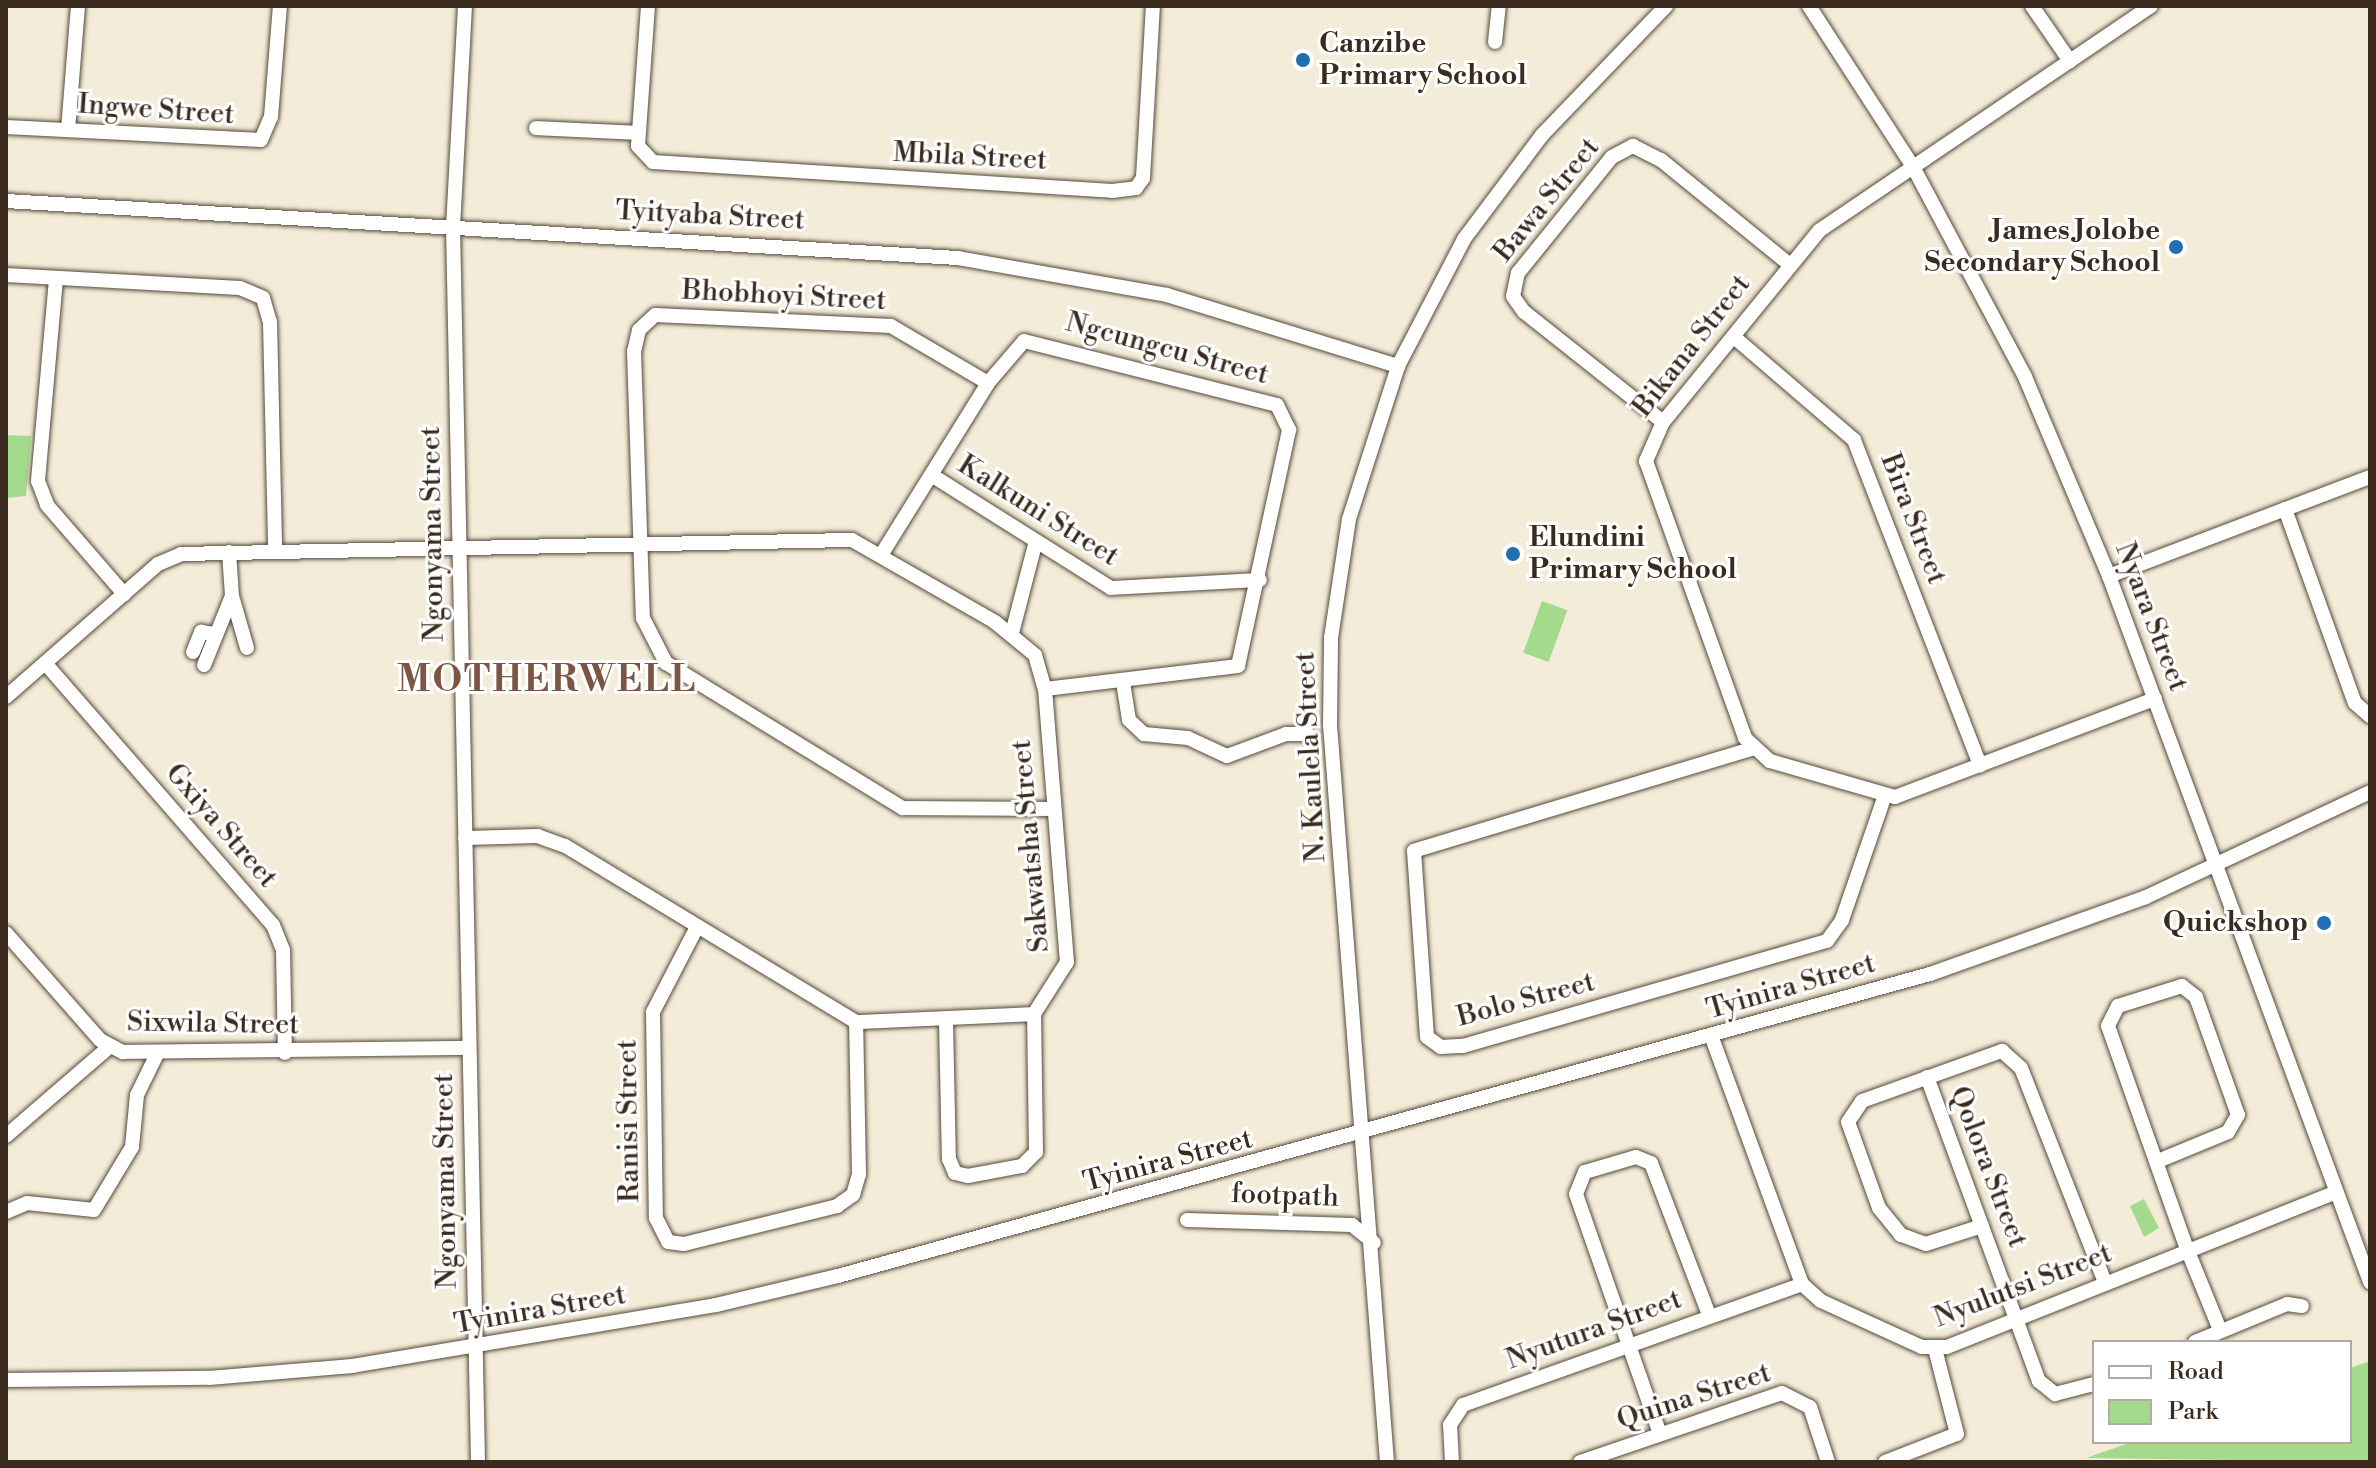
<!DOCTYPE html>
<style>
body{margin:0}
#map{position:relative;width:2376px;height:1468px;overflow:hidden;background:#f3ecd8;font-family:"Libre Bodoni",serif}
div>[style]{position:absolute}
.green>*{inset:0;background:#a4da8c;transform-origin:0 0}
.roads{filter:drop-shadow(0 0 2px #57473a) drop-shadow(0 0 2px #57473a)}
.minor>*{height:14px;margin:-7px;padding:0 7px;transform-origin:7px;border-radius:7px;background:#fff}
.dots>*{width:22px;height:22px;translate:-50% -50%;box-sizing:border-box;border:4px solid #fff;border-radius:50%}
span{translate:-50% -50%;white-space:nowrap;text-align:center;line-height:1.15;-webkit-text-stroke:6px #fff;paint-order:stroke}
.poi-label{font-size:28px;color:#3b2a1e;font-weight:700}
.left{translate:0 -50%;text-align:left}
.right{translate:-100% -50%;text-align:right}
.street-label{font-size:28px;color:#3b2a1e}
.district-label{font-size:36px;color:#7b5644;font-weight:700;letter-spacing:2px}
.frame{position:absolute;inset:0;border:8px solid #3b2a1e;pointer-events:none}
.legend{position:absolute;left:2092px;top:1340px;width:260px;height:104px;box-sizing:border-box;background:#fff;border:2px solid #b1aaa5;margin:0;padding:10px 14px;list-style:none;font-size:24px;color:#3b2a1e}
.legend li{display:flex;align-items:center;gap:16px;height:40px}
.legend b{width:40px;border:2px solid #b1aaa5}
</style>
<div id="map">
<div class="green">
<div style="clip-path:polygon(6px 435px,31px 436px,26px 496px,6px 498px)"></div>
<div style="left:1542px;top:601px;width:27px;height:55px;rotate:20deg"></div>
<div style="clip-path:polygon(2144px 1199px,2159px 1228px,2144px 1237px,2130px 1206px)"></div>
<div style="clip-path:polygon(2370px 1361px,2370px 1462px,2086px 1458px,2132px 1442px,2350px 1442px,2350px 1368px)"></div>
</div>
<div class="roads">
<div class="minor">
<div style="left:465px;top:6px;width:221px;rotate:93.1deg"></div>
<div style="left:453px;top:227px;width:1235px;rotate:88.84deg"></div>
<div style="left:648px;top:6px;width:140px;rotate:94.1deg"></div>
<div style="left:638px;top:146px;width:22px;rotate:47deg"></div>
<div style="left:653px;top:162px;width:460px;rotate:3.6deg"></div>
<div style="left:1112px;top:191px;width:24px;rotate:-7deg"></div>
<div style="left:1136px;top:188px;width:12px;rotate:-55deg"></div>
<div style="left:1143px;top:178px;width:172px;rotate:-86.7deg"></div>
<div style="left:1809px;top:6px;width:189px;rotate:57.1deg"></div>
<div style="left:1912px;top:165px;width:240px;rotate:61.9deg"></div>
<div style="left:2025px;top:377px;width:216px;rotate:67.1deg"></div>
<div style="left:2109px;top:576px;width:753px;rotate:69.71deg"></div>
<div style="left:2032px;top:6px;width:67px;rotate:55.4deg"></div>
<div style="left:2151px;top:6px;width:401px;rotate:145.9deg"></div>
<div style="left:1819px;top:231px;width:247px;rotate:129.2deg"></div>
<div style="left:1663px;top:422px;width:43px;rotate:113.6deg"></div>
<div style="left:1646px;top:461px;width:294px;rotate:70.3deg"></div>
<div style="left:1745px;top:738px;width:34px;rotate:43deg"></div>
<div style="left:1770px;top:761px;width:130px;rotate:16.1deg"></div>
<div style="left:1895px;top:797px;width:278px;rotate:-20.7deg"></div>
<div style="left:1495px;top:42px;width:36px;rotate:-84deg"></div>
<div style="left:6px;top:127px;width:255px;rotate:2.9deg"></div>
<div style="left:261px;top:140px;width:25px;rotate:-67deg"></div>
<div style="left:271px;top:117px;width:111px;rotate:-85.4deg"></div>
<div style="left:536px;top:128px;width:102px;rotate:2.8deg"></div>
<div style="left:68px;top:130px;width:124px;rotate:-85.4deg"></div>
<div style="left:6px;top:201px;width:954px;rotate:3.43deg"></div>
<div style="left:958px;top:258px;width:212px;rotate:10deg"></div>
<div style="left:1167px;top:295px;width:242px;rotate:17.1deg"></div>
<div style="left:6px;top:275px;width:234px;rotate:3.2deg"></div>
<div style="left:240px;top:288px;width:25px;rotate:23deg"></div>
<div style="left:263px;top:298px;width:25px;rotate:74deg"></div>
<div style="left:270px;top:322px;width:229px;rotate:88.7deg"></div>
<div style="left:56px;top:279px;width:203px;rotate:95.1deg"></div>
<div style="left:38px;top:481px;width:26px;rotate:69deg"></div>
<div style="left:47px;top:505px;width:118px;rotate:49.1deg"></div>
<div style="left:1734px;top:337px;width:158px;rotate:40.6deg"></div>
<div style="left:1854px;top:440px;width:349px;rotate:68.8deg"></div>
<div style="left:988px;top:383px;width:113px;rotate:-149.6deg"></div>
<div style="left:891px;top:326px;width:236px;rotate:-177.3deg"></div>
<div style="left:655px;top:315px;width:22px;rotate:137deg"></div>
<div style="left:639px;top:330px;width:22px;rotate:103deg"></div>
<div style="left:634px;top:351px;width:267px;rotate:88.1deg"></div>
<div style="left:643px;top:618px;width:51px;rotate:62.9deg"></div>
<div style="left:666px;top:663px;width:278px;rotate:31.5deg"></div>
<div style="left:903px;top:808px;width:149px;rotate:0.4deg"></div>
<div style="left:1663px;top:422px;width:177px;rotate:-141.6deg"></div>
<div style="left:1524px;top:312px;width:19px;rotate:-125deg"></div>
<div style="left:1513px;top:296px;width:24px;rotate:-78deg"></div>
<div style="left:1518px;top:273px;width:149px;rotate:-51deg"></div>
<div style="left:1612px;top:157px;width:24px;rotate:-28deg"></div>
<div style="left:1633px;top:146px;width:31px;rotate:27deg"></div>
<div style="left:1661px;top:160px;width:165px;rotate:39.1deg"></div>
<div style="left:933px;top:476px;width:210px;rotate:32.2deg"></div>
<div style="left:1111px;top:588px;width:149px;rotate:-3.1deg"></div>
<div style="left:2285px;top:509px;width:206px;rotate:70.2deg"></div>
<div style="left:2355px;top:703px;width:20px;rotate:41deg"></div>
<div style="left:229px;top:552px;width:44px;rotate:86.1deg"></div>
<div style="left:232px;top:596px;width:54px;rotate:73.9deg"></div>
<div style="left:883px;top:552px;width:199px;rotate:-58.1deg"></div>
<div style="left:988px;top:383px;width:55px;rotate:-49.4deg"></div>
<div style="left:1024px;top:341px;width:261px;rotate:14.2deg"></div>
<div style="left:1277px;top:405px;width:28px;rotate:64deg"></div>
<div style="left:1289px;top:430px;width:241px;rotate:102.2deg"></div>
<div style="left:1238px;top:666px;width:194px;rotate:173.2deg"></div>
<div style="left:2109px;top:576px;width:279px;rotate:-20.8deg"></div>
<div style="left:1012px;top:633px;width:95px;rotate:-75.4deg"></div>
<div style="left:193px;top:652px;width:22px;rotate:-68deg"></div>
<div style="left:201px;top:632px;width:13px;rotate:9deg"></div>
<div style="left:45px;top:663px;width:347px;rotate:49deg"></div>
<div style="left:273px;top:925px;width:27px;rotate:68deg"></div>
<div style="left:283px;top:950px;width:103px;rotate:88.9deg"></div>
<div style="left:204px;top:665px;width:74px;rotate:-67.9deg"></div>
<div style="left:1123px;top:682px;width:38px;rotate:81deg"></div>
<div style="left:1129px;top:720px;width:21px;rotate:43deg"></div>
<div style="left:1144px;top:734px;width:44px;rotate:5.2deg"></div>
<div style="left:1188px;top:738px;width:43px;rotate:24.8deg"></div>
<div style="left:1227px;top:756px;width:63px;rotate:-20.4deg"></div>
<div style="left:1286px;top:734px;width:22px"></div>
<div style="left:6px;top:697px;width:202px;rotate:-41.2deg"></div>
<div style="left:158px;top:564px;width:25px;rotate:-23deg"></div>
<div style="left:181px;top:554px;width:671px;rotate:-1.2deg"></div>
<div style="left:852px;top:540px;width:165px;rotate:29.8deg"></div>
<div style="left:995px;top:622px;width:52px;rotate:39.5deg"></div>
<div style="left:1035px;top:655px;width:35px;rotate:74deg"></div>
<div style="left:1045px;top:689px;width:274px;rotate:85.4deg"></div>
<div style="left:1067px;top:962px;width:62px;rotate:122.4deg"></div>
<div style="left:1034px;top:1014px;width:178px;rotate:177.4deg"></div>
<div style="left:856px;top:1022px;width:340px;rotate:-148.8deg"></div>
<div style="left:565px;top:846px;width:29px;rotate:-160deg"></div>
<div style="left:538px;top:836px;width:73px;rotate:178.4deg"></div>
<div style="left:1751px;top:749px;width:352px;rotate:163.2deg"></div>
<div style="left:1414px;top:851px;width:186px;rotate:86deg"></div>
<div style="left:1427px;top:1037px;width:17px;rotate:36deg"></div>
<div style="left:1441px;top:1047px;width:22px;rotate:-3deg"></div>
<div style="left:1463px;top:1046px;width:379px;rotate:-16.1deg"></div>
<div style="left:1827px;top:941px;width:26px;rotate:-54deg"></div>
<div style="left:1842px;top:920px;width:129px;rotate:-71deg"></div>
<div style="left:697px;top:927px;width:96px;rotate:117.4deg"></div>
<div style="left:653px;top:1012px;width:206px;rotate:89.2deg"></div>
<div style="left:656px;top:1218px;width:27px;rotate:63deg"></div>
<div style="left:668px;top:1242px;width:16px;rotate:7deg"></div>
<div style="left:684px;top:1244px;width:158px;rotate:-13.9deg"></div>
<div style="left:837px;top:1206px;width:19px;rotate:-35deg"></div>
<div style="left:853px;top:1195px;width:22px;rotate:-74deg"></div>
<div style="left:859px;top:1174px;width:152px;rotate:-91.1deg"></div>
<div style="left:6px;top:933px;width:142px;rotate:48.7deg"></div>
<div style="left:100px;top:1040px;width:26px;rotate:28deg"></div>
<div style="left:123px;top:1052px;width:346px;rotate:-0.7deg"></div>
<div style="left:946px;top:1021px;width:138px;rotate:88.8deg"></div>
<div style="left:949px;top:1159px;width:15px;rotate:67deg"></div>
<div style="left:955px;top:1173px;width:13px;rotate:13deg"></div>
<div style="left:968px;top:1176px;width:55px;rotate:-10.5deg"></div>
<div style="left:1022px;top:1166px;width:20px;rotate:-45deg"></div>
<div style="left:1036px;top:1152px;width:138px;rotate:-90.8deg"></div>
<div style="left:1712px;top:1038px;width:262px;rotate:69.9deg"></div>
<div style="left:1802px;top:1284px;width:25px;rotate:42deg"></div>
<div style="left:1821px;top:1301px;width:111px;rotate:24.5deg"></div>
<div style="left:1922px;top:1347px;width:25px"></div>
<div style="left:1947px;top:1347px;width:419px;rotate:-21.7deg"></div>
<div style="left:1927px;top:1077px;width:324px;rotate:69.8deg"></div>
<div style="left:2039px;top:1381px;width:21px;rotate:39deg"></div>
<div style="left:2055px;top:1394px;width:40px;rotate:-14.4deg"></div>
<div style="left:6px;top:1136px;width:136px;rotate:-40.8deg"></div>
<div style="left:2158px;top:1161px;width:76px;rotate:-22.5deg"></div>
<div style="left:2228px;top:1132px;width:20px;rotate:-60deg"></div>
<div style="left:2238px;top:1115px;width:125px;rotate:-109.6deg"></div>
<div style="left:2196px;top:997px;width:18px;rotate:-142deg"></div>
<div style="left:2182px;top:986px;width:67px;rotate:162.6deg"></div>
<div style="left:2118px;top:1006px;width:22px;rotate:117deg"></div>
<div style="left:2108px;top:1026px;width:237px;rotate:70.5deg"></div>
<div style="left:2187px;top:1249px;width:87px;rotate:67.8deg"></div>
<div style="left:6px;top:1212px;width:23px;rotate:-23deg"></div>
<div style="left:27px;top:1203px;width:67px;rotate:6deg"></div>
<div style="left:94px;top:1210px;width:74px;rotate:-58.9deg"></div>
<div style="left:132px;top:1147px;width:52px;rotate:-84.5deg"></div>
<div style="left:137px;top:1095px;width:46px;rotate:-64deg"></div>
<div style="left:1187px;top:1220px;width:165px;rotate:1.7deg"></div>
<div style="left:1352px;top:1225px;width:28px;rotate:39deg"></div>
<div style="left:1982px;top:1226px;width:59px;rotate:162.2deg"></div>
<div style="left:1926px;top:1244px;width:27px;rotate:-160deg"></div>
<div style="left:1901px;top:1235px;width:35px;rotate:-129deg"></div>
<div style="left:1879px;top:1208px;width:91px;rotate:-109.8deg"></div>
<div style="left:1848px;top:1122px;width:25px;rotate:-56deg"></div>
<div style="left:1862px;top:1101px;width:149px;rotate:-19.7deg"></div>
<div style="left:2002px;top:1051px;width:25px;rotate:42deg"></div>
<div style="left:2021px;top:1068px;width:230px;rotate:68.6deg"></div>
<div style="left:2195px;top:1342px;width:100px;rotate:-22.4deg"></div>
<div style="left:2287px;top:1304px;width:15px;rotate:8deg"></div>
<div style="left:6px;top:1380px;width:203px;rotate:-0.6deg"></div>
<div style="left:209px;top:1378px;width:144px;rotate:-4.8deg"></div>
<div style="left:352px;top:1366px;width:369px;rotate:-9.5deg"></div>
<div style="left:716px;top:1305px;width:125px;rotate:-13.4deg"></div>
<div style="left:838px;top:1276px;width:1133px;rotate:-15.46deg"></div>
<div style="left:1930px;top:974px;width:229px;rotate:-19.6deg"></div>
<div style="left:2146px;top:897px;width:247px;rotate:-25.1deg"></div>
<div style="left:1660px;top:1434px;width:254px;rotate:-109.3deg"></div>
<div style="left:1576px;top:1194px;width:24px;rotate:-68deg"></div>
<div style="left:1585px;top:1172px;width:53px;rotate:-16.4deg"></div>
<div style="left:1636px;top:1157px;width:16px;rotate:22deg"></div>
<div style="left:1651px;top:1163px;width:163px;rotate:69.1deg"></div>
<div style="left:1387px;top:1462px;width:739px;rotate:-94.42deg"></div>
<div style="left:1330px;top:725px;width:87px;rotate:-89.3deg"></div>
<div style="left:1331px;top:638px;width:120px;rotate:-81.4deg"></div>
<div style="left:1349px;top:519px;width:161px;rotate:-72.2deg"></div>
<div style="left:1398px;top:366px;width:143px;rotate:-62.5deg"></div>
<div style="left:1464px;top:239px;width:130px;rotate:-53.1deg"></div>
<div style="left:1542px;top:135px;width:179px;rotate:-46.1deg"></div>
<div style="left:1452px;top:1462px;width:37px;rotate:-93deg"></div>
<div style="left:1450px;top:1425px;width:24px;rotate:-57deg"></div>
<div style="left:1463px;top:1405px;width:360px;rotate:-19.6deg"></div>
<div style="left:1580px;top:1462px;width:213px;rotate:-18.9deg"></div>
<div style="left:1782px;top:1393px;width:31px;rotate:27deg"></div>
<div style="left:1810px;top:1407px;width:58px;rotate:71.9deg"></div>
<div style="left:1885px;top:1462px;width:77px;rotate:-21.3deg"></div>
<div style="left:1957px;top:1434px;width:88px;rotate:-104.5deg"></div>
</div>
</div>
<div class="dots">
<div style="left:1303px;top:60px;background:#1f6fb2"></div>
<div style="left:2176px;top:247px;background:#1f6fb2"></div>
<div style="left:1513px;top:554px;background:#1f6fb2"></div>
<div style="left:2324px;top:923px;background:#1f6fb2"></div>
</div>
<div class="poi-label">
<span class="left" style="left:1319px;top:60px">Canzibe<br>Primary School</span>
<span class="right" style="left:2160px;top:247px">James Jolobe<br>Secondary School</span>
<span class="left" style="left:1529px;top:554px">Elundini<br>Primary School</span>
<span class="right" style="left:2308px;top:923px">Quickshop</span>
</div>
<div class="street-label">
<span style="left:156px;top:110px;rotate:4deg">Ingwe Street</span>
<span style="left:970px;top:157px;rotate:3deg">Mbila Street</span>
<span style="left:1547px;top:200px;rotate:-51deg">Bawa Street</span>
<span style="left:710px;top:216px;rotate:3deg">Tyityaba Street</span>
<span style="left:784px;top:296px;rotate:3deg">Bhobhoyi Street</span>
<span style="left:1692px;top:346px;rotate:-52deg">Bikana Street</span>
<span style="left:1167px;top:349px;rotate:15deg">Ngcungcu Street</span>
<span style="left:1038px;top:511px;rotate:32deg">Kalkuni Street</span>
<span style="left:1913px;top:519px;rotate:69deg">Bira Street</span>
<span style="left:433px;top:534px;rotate:-91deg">Ngonyama Street</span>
<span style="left:2151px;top:617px;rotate:69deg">Nyara Street</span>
<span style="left:1311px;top:757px;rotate:-93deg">N. Kaulela Street</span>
<span style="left:221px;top:826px;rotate:49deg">Gxiya Street</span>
<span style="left:1031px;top:846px;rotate:-95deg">Sakwatsha Street</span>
<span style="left:1791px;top:987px;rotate:-16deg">Tyinira Street</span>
<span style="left:1526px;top:1000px;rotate:-15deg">Bolo Street</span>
<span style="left:213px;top:1024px;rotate:1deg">Sixwila Street</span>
<span style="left:629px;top:1121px;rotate:-91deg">Ranisi Street</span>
<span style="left:1168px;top:1161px;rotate:-15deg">Tyinira Street</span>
<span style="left:1988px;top:1167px;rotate:69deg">Qolora Street</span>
<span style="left:446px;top:1181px;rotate:-91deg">Ngonyama Street</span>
<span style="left:1285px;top:1196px;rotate:2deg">footpath</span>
<span style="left:2023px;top:1286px;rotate:-21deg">Nyulutsi Street</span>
<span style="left:540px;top:1310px;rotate:-10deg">Tyinira Street</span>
<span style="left:1594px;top:1330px;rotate:-20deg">Nyutura Street</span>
<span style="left:1694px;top:1397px;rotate:-18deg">Quina Street</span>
</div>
<div class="district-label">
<span style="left:547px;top:681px">MOTHERWELL</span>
</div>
<div class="frame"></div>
<ul class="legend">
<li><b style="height:10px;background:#fff"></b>Road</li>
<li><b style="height:22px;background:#a4da8c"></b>Park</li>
</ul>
</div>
